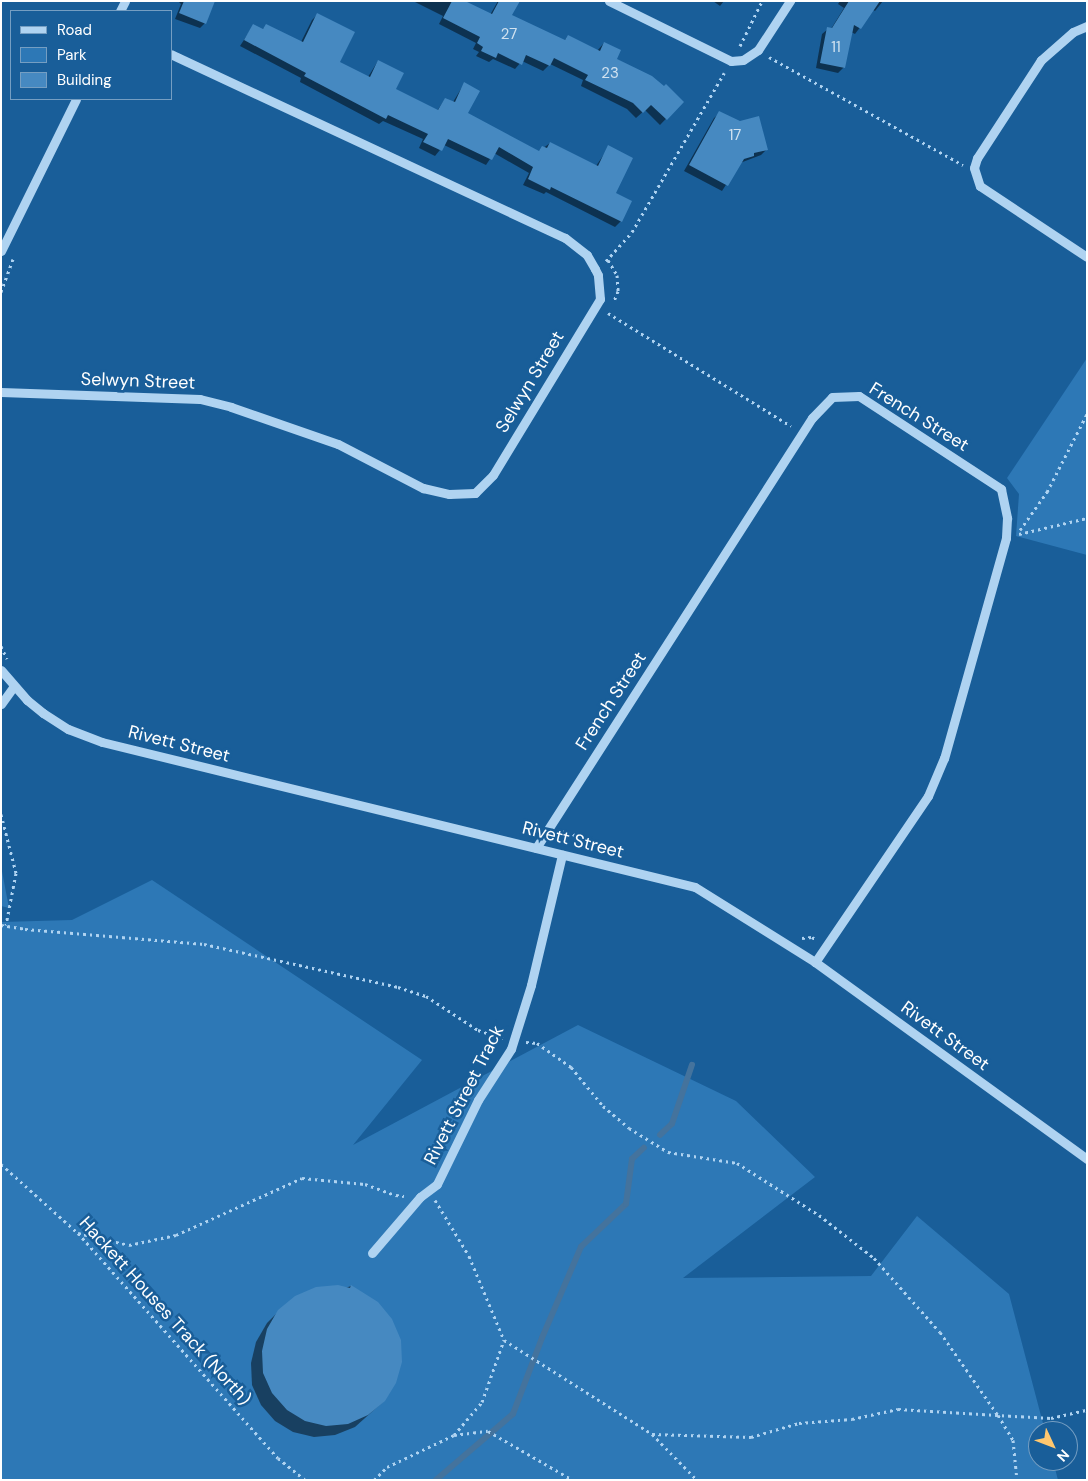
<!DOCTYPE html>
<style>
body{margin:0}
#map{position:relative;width:1088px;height:1481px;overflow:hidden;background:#195e99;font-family:"DM Sans",sans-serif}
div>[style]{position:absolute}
.green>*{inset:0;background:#2d78b6}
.shadow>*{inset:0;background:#0007}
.stream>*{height:5.5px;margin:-2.75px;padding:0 2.75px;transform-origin:2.75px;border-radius:2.75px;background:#44739d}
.building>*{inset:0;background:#4689c1}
.path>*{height:3px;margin-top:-1.5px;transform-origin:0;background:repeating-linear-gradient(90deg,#afd3f1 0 2.5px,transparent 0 6.5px)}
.minor>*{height:9px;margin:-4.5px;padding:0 4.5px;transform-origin:4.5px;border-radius:4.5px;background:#afd3f1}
span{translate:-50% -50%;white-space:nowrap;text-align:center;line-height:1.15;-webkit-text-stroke:5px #195e99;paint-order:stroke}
.number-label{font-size:15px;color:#d1e2f0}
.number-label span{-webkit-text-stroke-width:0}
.street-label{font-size:18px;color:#fff}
.frame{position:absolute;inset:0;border:2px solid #fff;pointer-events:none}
.legend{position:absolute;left:10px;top:10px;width:162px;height:90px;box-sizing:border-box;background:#195e99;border:1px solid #759ec2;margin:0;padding:6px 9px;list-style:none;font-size:15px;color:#fff}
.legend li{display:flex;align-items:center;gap:10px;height:25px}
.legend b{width:25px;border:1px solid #759ec2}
.north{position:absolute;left:1028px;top:1421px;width:50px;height:50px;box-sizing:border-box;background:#195e99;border:1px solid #759ec2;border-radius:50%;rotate:133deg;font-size:14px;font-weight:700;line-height:20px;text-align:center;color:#fff}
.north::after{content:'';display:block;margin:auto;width:18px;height:22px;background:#ffc76f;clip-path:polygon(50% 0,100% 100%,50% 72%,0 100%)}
</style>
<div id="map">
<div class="green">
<div style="clip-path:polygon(1087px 358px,1087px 555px,1016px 536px,1019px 494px,1007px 478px)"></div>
<div style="clip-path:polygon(1px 866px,9px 908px,1px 906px)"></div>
<div style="clip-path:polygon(152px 880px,422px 1060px,353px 1145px,578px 1025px,736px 1101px,815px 1177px,683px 1278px,871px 1276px,917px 1216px,1009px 1294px,1045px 1431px,1038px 1431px,1038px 1461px,1053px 1461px,1058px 1480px,1px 1480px,1px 922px,72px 920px)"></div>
</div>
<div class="shadow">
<div style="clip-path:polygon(178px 1px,214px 1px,205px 23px,200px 28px,175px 19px,181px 4px)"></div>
<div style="clip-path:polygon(413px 1px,459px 1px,490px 15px,498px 1px,510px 1px,511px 16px,564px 41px,568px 36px,597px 51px,604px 43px,615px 59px,682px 102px,660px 125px,645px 110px,636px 118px,627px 109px,581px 86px,583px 80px,550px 64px,543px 71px,522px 61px,515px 69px,493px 59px,489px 62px,476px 56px,479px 52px,473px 49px,476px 43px,439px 24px,443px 16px)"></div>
<div style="clip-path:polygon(713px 1px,724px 1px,720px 6px)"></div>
<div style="clip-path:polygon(840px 1px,883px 1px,875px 11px,873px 10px,855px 34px,851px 32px,844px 67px,838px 73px,816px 68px,822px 34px,828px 29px,831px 29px,844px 8px,838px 4px)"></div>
<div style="clip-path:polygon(317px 15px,338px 63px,368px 77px,378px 61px,395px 90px,437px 111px,445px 99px,453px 102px,464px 84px,466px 114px,538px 152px,550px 143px,596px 166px,609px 147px,614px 193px,621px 221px,615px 227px,546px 192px,544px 194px,523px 185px,529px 173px,494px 153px,486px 165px,444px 145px,435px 156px,419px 148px,423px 139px,383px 121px,379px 124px,300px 82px,301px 78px,240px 46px,253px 26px,262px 30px,266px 26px,301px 42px,312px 20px)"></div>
<div style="clip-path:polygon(720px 113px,767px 149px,761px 155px,740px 163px,722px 191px,684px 171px,714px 118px)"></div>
<div style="clip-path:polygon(351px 1286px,384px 1401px,355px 1427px,335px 1435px,314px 1437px,293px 1432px,275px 1421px,261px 1405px,252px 1385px,251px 1363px,256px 1342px,267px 1323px,279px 1311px)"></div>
</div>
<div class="stream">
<div style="left:660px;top:1135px;width:16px;rotate:-43deg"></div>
<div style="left:672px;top:1124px;width:62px;rotate:-71.3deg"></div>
<div style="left:436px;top:1480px;width:101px;rotate:-40.6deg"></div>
<div style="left:513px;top:1414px;width:81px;rotate:-69.1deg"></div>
<div style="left:542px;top:1338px;width:99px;rotate:-66.8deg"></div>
<div style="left:581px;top:1247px;width:62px;rotate:-43.7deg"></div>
<div style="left:626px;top:1204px;width:45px;rotate:-82.4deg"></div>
<div style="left:632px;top:1159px;width:16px;rotate:-43deg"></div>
</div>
<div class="building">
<div style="clip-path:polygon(184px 1px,215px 1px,206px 24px,179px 13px)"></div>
<div style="clip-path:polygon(452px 1px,465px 1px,492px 14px,499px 1px,520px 1px,512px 15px,565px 40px,568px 35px,600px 51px,604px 42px,621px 50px,617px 59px,652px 76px,664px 86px,666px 84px,684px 102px,667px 120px,651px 105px,643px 113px,633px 103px,585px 80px,588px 75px,554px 58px,550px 66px,526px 55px,522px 65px,498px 53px,496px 58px,481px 51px,483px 47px,477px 43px,480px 37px,443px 18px)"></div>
<div style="clip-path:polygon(849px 1px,880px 1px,861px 29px,854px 25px,845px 68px,820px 63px,827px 27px,832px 28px)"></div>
<div style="clip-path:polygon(317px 13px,355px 32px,340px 62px,370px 77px,378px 60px,404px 73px,396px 89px,438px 110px,445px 98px,455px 102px,464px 82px,480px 91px,468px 113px,539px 151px,542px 146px,547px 148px,550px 142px,598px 166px,608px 145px,633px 158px,616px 193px,632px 201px,622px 222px,551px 187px,550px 190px,528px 179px,533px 167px,499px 147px,492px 160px,448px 139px,442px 151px,423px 142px,428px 134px,388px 115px,386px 119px,304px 76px,306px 73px,244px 40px,253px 24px,263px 29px,266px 24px,303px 42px)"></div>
<div style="clip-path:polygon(719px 111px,740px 121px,759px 116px,768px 150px,754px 153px,754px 156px,744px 159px,728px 186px,689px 165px)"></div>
<div style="clip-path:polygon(338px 1285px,350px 1288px,351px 1285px,378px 1302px,392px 1319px,401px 1340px,402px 1362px,396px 1383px,385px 1401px,368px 1415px,348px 1424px,326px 1426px,305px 1421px,287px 1410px,272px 1393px,263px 1373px,262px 1351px,267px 1329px,278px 1310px,295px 1296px,316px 1287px)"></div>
</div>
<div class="path">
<div style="left:740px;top:46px;width:50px;rotate:-63.9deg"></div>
<div style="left:769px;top:57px;width:222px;rotate:29.1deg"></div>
<div style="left:608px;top:260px;width:17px;rotate:59deg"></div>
<div style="left:617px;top:275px;width:16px;rotate:86deg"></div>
<div style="left:618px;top:291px;width:11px;rotate:112deg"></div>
<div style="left:606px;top:261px;width:39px;rotate:-48deg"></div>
<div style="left:632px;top:232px;width:184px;rotate:-59.9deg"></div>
<div style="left:1px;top:292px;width:35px;rotate:-70deg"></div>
<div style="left:608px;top:313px;width:215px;rotate:31.7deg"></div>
<div style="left:1020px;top:530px;width:47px;rotate:-54.6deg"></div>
<div style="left:1047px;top:492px;width:88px;rotate:-62.9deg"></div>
<div style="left:1019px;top:534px;width:70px;rotate:-13.2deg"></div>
<div style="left:1px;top:646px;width:14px;rotate:65deg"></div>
<div style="left:1px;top:814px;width:61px;rotate:75.7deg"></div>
<div style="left:16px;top:873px;width:53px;rotate:100.9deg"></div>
<div style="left:522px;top:829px;width:13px;rotate:-13deg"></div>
<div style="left:561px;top:831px;width:12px;rotate:14deg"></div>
<div style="left:573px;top:834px;width:18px;rotate:38deg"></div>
<div style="left:1px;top:925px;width:24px;rotate:9deg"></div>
<div style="left:25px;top:929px;width:180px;rotate:4.8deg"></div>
<div style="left:204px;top:944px;width:199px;rotate:12.5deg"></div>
<div style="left:398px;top:987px;width:29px;rotate:18deg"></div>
<div style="left:426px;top:996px;width:62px;rotate:33.2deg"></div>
<div style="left:478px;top:1030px;width:26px;rotate:18deg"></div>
<div style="left:802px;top:938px;width:10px;rotate:-6deg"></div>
<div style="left:812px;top:937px;width:4px;rotate:34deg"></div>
<div style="left:526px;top:1042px;width:11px;rotate:5deg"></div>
<div style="left:537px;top:1043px;width:42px;rotate:35.2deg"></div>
<div style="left:571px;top:1067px;width:50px;rotate:50.6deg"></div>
<div style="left:603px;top:1106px;width:34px;rotate:40deg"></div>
<div style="left:629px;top:1128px;width:46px;rotate:31.6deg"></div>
<div style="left:668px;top:1152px;width:70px;rotate:9.1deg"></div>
<div style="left:737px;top:1163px;width:97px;rotate:32.4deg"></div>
<div style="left:819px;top:1215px;width:70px;rotate:38deg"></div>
<div style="left:874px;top:1258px;width:99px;rotate:48.3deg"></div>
<div style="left:940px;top:1332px;width:101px;rotate:55.1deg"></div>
<div style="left:998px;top:1415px;width:29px;rotate:59deg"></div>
<div style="left:1013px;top:1440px;width:40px;rotate:84.3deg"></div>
<div style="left:1px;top:1164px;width:103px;rotate:41.9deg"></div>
<div style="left:78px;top:1233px;width:301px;rotate:48.4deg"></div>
<div style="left:278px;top:1458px;width:35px;rotate:39deg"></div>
<div style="left:435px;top:1200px;width:66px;rotate:58.7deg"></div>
<div style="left:469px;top:1256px;width:91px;rotate:67.4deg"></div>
<div style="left:78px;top:1233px;width:52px;rotate:13.2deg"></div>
<div style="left:129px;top:1245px;width:48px;rotate:-12deg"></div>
<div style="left:176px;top:1235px;width:138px;rotate:-24.3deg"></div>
<div style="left:302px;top:1178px;width:63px;rotate:5.4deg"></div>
<div style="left:365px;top:1184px;width:33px;rotate:20deg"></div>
<div style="left:396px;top:1195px;width:8px;rotate:7deg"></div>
<div style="left:504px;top:1340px;width:175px;rotate:32.4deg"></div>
<div style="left:652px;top:1434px;width:64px;rotate:45.6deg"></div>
<div style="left:652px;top:1434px;width:99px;rotate:1.7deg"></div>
<div style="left:751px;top:1437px;width:50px;rotate:-16.3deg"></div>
<div style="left:799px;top:1423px;width:53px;rotate:-4.3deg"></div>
<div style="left:852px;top:1419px;width:47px;rotate:-12.3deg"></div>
<div style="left:898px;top:1409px;width:153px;rotate:3.4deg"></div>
<div style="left:1051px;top:1418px;width:37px;rotate:-13deg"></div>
<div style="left:454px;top:1435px;width:43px;rotate:-49.7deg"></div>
<div style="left:482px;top:1402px;width:66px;rotate:-70.5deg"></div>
<div style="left:374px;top:1480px;width:18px;rotate:-45deg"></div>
<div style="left:387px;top:1467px;width:74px;rotate:-25.5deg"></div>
<div style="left:454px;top:1435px;width:34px;rotate:-7deg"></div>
<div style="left:488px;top:1431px;width:98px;rotate:30deg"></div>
</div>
<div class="minor">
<div style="left:609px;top:1px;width:136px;rotate:26.2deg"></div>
<div style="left:731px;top:61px;width:12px;rotate:-5deg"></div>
<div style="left:743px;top:60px;width:18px;rotate:-34deg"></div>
<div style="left:758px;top:50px;width:59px;rotate:-56.9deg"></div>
<div style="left:120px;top:11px;width:11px;rotate:-63deg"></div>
<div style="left:1087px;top:26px;width:15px;rotate:157deg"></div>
<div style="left:1073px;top:32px;width:43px;rotate:138.8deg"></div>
<div style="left:1041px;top:60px;width:117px;rotate:123.1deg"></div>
<div style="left:977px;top:158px;width:10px;rotate:107deg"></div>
<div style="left:974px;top:168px;width:19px;rotate:72deg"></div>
<div style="left:980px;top:186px;width:128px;rotate:33.6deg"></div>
<div style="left:1px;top:251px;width:169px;rotate:-63.7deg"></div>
<div style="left:1px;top:392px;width:199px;rotate:2deg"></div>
<div style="left:200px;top:399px;width:32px;rotate:14deg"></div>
<div style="left:231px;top:407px;width:113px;rotate:19.1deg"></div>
<div style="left:338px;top:444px;width:96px;rotate:27.4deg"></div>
<div style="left:423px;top:488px;width:27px;rotate:13deg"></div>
<div style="left:449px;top:494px;width:26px;rotate:-2deg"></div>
<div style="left:475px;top:493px;width:25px;rotate:-45deg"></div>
<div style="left:493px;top:475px;width:206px;rotate:-58.7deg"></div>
<div style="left:600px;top:299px;width:24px;rotate:-95deg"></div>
<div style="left:598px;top:275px;width:7px;rotate:-117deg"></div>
<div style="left:595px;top:269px;width:16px;rotate:-120deg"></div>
<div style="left:587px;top:255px;width:28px;rotate:-142deg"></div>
<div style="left:565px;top:238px;width:435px;rotate:-155deg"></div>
<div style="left:1px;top:670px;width:40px;rotate:49deg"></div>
<div style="left:27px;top:700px;width:21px;rotate:39deg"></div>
<div style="left:43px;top:713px;width:30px;rotate:33deg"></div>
<div style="left:68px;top:729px;width:36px;rotate:21deg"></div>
<div style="left:102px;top:742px;width:610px;rotate:13.74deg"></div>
<div style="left:695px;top:887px;width:142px;rotate:32deg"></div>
<div style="left:815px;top:962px;width:336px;rotate:35.9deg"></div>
<div style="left:1px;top:704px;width:22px;rotate:-54deg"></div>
<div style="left:536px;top:848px;width:511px;rotate:-57.31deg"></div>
<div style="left:812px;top:418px;width:29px;rotate:-46deg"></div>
<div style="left:832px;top:397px;width:27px;rotate:-2deg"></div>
<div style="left:859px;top:396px;width:170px;rotate:33.2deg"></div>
<div style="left:1001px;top:489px;width:30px;rotate:78deg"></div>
<div style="left:1007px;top:518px;width:20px;rotate:93deg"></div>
<div style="left:1006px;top:538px;width:229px;rotate:105.7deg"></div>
<div style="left:944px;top:758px;width:41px;rotate:112.8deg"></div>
<div style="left:928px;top:796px;width:201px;rotate:124.2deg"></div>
<div style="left:372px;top:1253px;width:74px;rotate:-49.4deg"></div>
<div style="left:420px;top:1197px;width:21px;rotate:-37deg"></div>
<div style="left:437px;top:1184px;width:93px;rotate:-64deg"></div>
<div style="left:478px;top:1100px;width:61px;rotate:-57.1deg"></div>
<div style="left:511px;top:1049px;width:67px;rotate:-72.6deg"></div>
<div style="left:531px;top:985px;width:134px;rotate:-76.6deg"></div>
</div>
<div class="number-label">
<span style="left:509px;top:35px">27</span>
<span style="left:836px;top:48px">11</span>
<span style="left:610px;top:74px">23</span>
<span style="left:735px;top:136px">17</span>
</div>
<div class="street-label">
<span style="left:138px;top:381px;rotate:2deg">Selwyn Street</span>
<span style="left:530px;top:382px;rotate:-59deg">Selwyn Street</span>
<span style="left:919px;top:417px;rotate:32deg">French Street</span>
<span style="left:611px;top:701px;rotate:-57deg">French Street</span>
<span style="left:179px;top:744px;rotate:14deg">Rivett Street</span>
<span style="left:573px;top:840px;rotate:14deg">Rivett Street</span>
<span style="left:945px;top:1036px;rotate:36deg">Rivett Street</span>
<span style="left:464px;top:1095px;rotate:-63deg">Rivett Street Track</span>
<span style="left:165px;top:1311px;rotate:48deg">Hackett Houses Track (North)</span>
</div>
<div class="frame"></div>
<ul class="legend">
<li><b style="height:6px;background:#afd3f1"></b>Road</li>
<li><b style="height:14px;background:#2d78b6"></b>Park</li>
<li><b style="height:14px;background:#4689c1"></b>Building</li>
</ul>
<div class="north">N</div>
</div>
